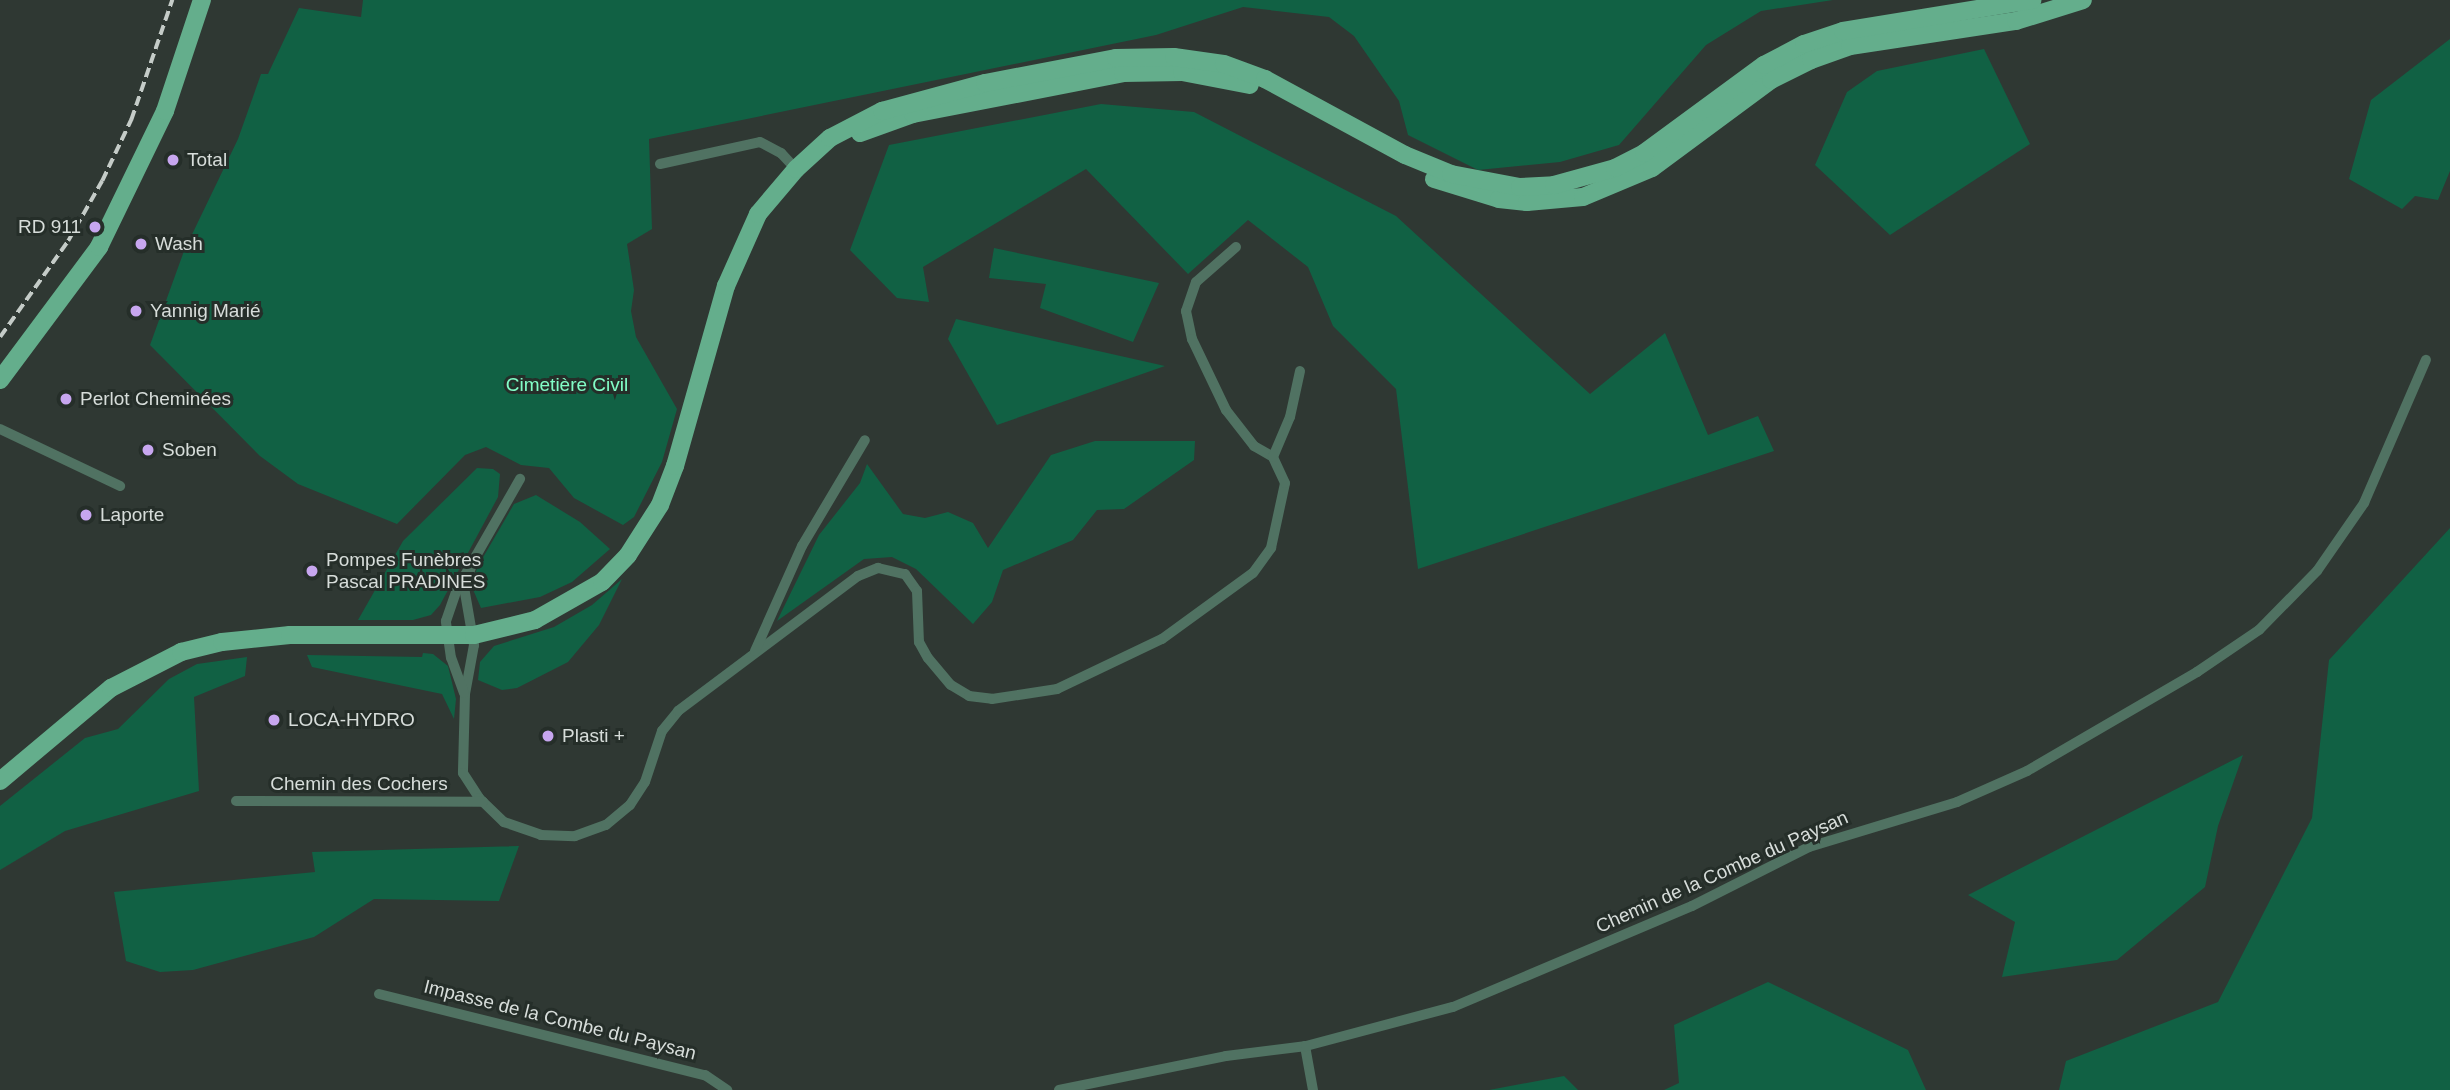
<!DOCTYPE html>
<meta charset="utf-8">
<style>
body{margin:0}
#map{position:relative;width:2450px;height:1090px;overflow:hidden;background:#2f3833;font-family:Helvetica,sans-serif}
div>[style]{position:absolute}
.green>*{inset:0;background:#116144}
.street>*{height:10px;margin:-5px;padding:0 5px;transform-origin:5px;border-radius:5px;background:#507262}
.primary>*{height:18px;margin:-9px;padding:0 9px;transform-origin:9px;border-radius:9px;background:#64ae8c}
.rail>*{height:3.5px;margin-top:-1.75px;transform-origin:0;background:repeating-linear-gradient(90deg,#c5ccc8 0 10px,transparent 0 15px)}
.dots>*{width:19px;height:19px;translate:-50% -50%;box-sizing:border-box;border:4px solid #252e29;border-radius:50%}
span{translate:-50% -50%;white-space:nowrap;text-align:center;line-height:1.15;-webkit-text-stroke:6px #252e29;paint-order:stroke}
.poi-label{font-size:19px;color:#d7ddda}
.left{translate:0 -50%;text-align:left}
.right{translate:-100% -50%;text-align:right}
.park-label{font-size:19px;color:#82fdc7}
.street-label{font-size:19px;color:#d7ddda}
</style>
<div id="map">
<div class="green">
<div style="clip-path:polygon(363px 0,1833px 0,1761px 11px,1706px 45px,1619px 145px,1560px 162px,1478px 170px,1408px 135px,1399px 101px,1354px 36px,1329px 17px,1243px 7px,1156px 35px,649px 139px,652px 229px,627px 244px,634px 290px,631px 311px,636px 337px,677px 409px,662px 462px,634px 517px,623px 525px,574px 498px,549px 468px,521px 465px,486px 447px,465px 455px,397px 524px,298px 484px,260px 456px,150px 345px,184px 251px,238px 139px,261px 74px,268px 74px,299px 8px,361px 17px)"></div>
<div style="clip-path:polygon(2450px 39px,2450px 171px,2438px 200px,2415px 196px,2402px 209px,2349px 179px,2371px 100px)"></div>
<div style="clip-path:polygon(1984px 49px,2030px 144px,1890px 235px,1815px 165px,1847px 92px,1877px 71px)"></div>
<div style="clip-path:polygon(1101px 104px,1194px 112px,1396px 216px,1590px 394px,1665px 333px,1708px 435px,1758px 416px,1774px 451px,1418px 569px,1396px 389px,1333px 326px,1308px 267px,1248px 220px,1188px 274px,1086px 169px,923px 267px,929px 302px,897px 298px,850px 250px,889px 145px)"></div>
<div style="clip-path:polygon(994px 248px,1159px 283px,1133px 342px,1040px 308px,1046px 284px,989px 278px)"></div>
<div style="clip-path:polygon(956px 319px,1165px 366px,997px 425px,948px 339px)"></div>
<div style="clip-path:polygon(1095px 441px,1195px 441px,1194px 460px,1124px 509px,1097px 510px,1073px 540px,1003px 570px,992px 602px,973px 624px,916px 569px,892px 557px,864px 559px,777px 621px,819px 535px,860px 483px,867px 464px,903px 514px,925px 518px,948px 512px,973px 523px,988px 548px,1051px 455px)"></div>
<div style="clip-path:polygon(477px 468px,493px 469px,500px 474px,498px 497px,440px 605px,431px 615px,413px 620px,358px 620px,403px 541px)"></div>
<div style="clip-path:polygon(536px 495px,580px 522px,610px 549px,572px 582px,540px 597px,481px 608px,471px 585px,478px 566px,514px 504px)"></div>
<div style="clip-path:polygon(2450px 528px,2450px 1090px,2059px 1090px,2066px 1061px,2218px 1002px,2312px 818px,2329px 660px)"></div>
<div style="clip-path:polygon(622px 579px,599px 625px,568px 662px,517px 688px,502px 690px,478px 680px,480px 662px,494px 646px,554px 627px,592px 605px)"></div>
<div style="clip-path:polygon(423px 653px,433px 654px,448px 666px,456px 699px,454px 719px,442px 694px,312px 667px,307px 655px,422px 657px)"></div>
<div style="clip-path:polygon(247px 657px,245px 676px,194px 697px,199px 791px,65px 831px,0 870px,0 806px,85px 738px,118px 729px,169px 679px,197px 664px)"></div>
<div style="clip-path:polygon(2243px 755px,2218px 826px,2205px 887px,2117px 960px,2002px 977px,2015px 922px,1968px 895px)"></div>
<div style="clip-path:polygon(519px 846px,499px 901px,374px 899px,314px 937px,193px 970px,160px 972px,126px 961px,114px 892px,315px 872px,312px 852px)"></div>
<div style="clip-path:polygon(1768px 982px,1908px 1050px,1926px 1090px,1664px 1090px,1679px 1083px,1674px 1025px)"></div>
<div style="clip-path:polygon(1564px 1076px,1578px 1090px,1489px 1090px)"></div>
</div>
<div class="street">
<div style="left:660px;top:164px;width:102px;rotate:-12.4deg"></div>
<div style="left:760px;top:142px;width:24px;rotate:28deg"></div>
<div style="left:781px;top:153px;width:22px;rotate:47deg"></div>
<div style="left:1236px;top:247px;width:53px;rotate:138.8deg"></div>
<div style="left:1196px;top:282px;width:31px;rotate:109deg"></div>
<div style="left:1186px;top:311px;width:29px;rotate:78deg"></div>
<div style="left:1192px;top:339px;width:79px;rotate:64.4deg"></div>
<div style="left:1226px;top:410px;width:46px;rotate:52.1deg"></div>
<div style="left:1254px;top:446px;width:22px;rotate:30deg"></div>
<div style="left:0;top:429px;width:133px;rotate:25.4deg"></div>
<div style="left:473px;top:562px;width:27px;rotate:110deg"></div>
<div style="left:464px;top:587px;width:59px;rotate:80.2deg"></div>
<div style="left:474px;top:645px;width:50px;rotate:100.4deg"></div>
<div style="left:465px;top:694px;width:79px;rotate:91.5deg"></div>
<div style="left:463px;top:773px;width:30px;rotate:57deg"></div>
<div style="left:479px;top:798px;width:35px;rotate:44deg"></div>
<div style="left:504px;top:822px;width:39px;rotate:19deg"></div>
<div style="left:541px;top:835px;width:34px;rotate:2deg"></div>
<div style="left:575px;top:836px;width:33px;rotate:-20deg"></div>
<div style="left:606px;top:825px;width:31px;rotate:-40deg"></div>
<div style="left:630px;top:805px;width:27px;rotate:-57deg"></div>
<div style="left:645px;top:782px;width:54px;rotate:-71.6deg"></div>
<div style="left:662px;top:731px;width:26px;rotate:-51deg"></div>
<div style="left:678px;top:711px;width:225px;rotate:-36.9deg"></div>
<div style="left:858px;top:576px;width:22px;rotate:-22deg"></div>
<div style="left:878px;top:568px;width:28px;rotate:13deg"></div>
<div style="left:905px;top:574px;width:21px;rotate:55deg"></div>
<div style="left:917px;top:591px;width:51px;rotate:87.8deg"></div>
<div style="left:919px;top:642px;width:18px;rotate:61deg"></div>
<div style="left:928px;top:658px;width:35px;rotate:50deg"></div>
<div style="left:951px;top:685px;width:21px;rotate:31deg"></div>
<div style="left:969px;top:696px;width:23px;rotate:7deg"></div>
<div style="left:992px;top:699px;width:66px;rotate:-8.7deg"></div>
<div style="left:1057px;top:689px;width:116px;rotate:-25.5deg"></div>
<div style="left:1162px;top:639px;width:112px;rotate:-36deg"></div>
<div style="left:1253px;top:573px;width:31px;rotate:-54deg"></div>
<div style="left:1271px;top:548px;width:66px;rotate:-77.8deg"></div>
<div style="left:1285px;top:483px;width:29px;rotate:-115deg"></div>
<div style="left:1273px;top:457px;width:43px;rotate:-67deg"></div>
<div style="left:1290px;top:417px;width:47px;rotate:-77.7deg"></div>
<div style="left:755px;top:651px;width:115px;rotate:-65.9deg"></div>
<div style="left:802px;top:546px;width:123px;rotate:-59.3deg"></div>
<div style="left:464px;top:693px;width:37px;rotate:-110deg"></div>
<div style="left:451px;top:658px;width:37px;rotate:-98deg"></div>
<div style="left:446px;top:621px;width:34px;rotate:-71deg"></div>
<div style="left:457px;top:589px;width:127px;rotate:-60.2deg"></div>
<div style="left:236px;top:801px;width:247px;rotate:0.2deg"></div>
<div style="left:379px;top:994px;width:336px;rotate:14deg"></div>
<div style="left:705px;top:1075px;width:27px;rotate:34deg"></div>
<div style="left:1305px;top:1046px;width:45px;rotate:79.7deg"></div>
<div style="left:1059px;top:1090px;width:170px;rotate:-11.5deg"></div>
<div style="left:1226px;top:1056px;width:81px;rotate:-7.1deg"></div>
<div style="left:1306px;top:1046px;width:152px;rotate:-14.9deg"></div>
<div style="left:1453px;top:1007px;width:259px;rotate:-22.9deg"></div>
<div style="left:1692px;top:906px;width:131px;rotate:-26.8deg"></div>
<div style="left:1809px;top:847px;width:155px;rotate:-16.9deg"></div>
<div style="left:1957px;top:802px;width:77px;rotate:-23.9deg"></div>
<div style="left:2027px;top:771px;width:197px;rotate:-30.2deg"></div>
<div style="left:2197px;top:672px;width:75px;rotate:-34.1deg"></div>
<div style="left:2259px;top:630px;width:83px;rotate:-45.5deg"></div>
<div style="left:2317px;top:571px;width:83px;rotate:-55.3deg"></div>
<div style="left:2364px;top:503px;width:156px;rotate:-66.6deg"></div>
</div>
<div class="primary">
<div style="left:860px;top:133px;width:56px;rotate:-19.7deg"></div>
<div style="left:913px;top:114px;width:214px;rotate:-11deg"></div>
<div style="left:1123px;top:73px;width:59px;rotate:-1deg"></div>
<div style="left:1182px;top:72px;width:69px;rotate:10.8deg"></div>
<div style="left:1434px;top:179px;width:68px;rotate:17.1deg"></div>
<div style="left:1499px;top:199px;width:28px;rotate:6deg"></div>
<div style="left:1527px;top:202px;width:56px;rotate:-5.1deg"></div>
<div style="left:1583px;top:197px;width:75px;rotate:-22.8deg"></div>
<div style="left:1652px;top:168px;width:148px;rotate:-36.5deg"></div>
<div style="left:1771px;top:80px;width:45px;rotate:-26.6deg"></div>
<div style="left:1811px;top:60px;width:41px;rotate:-19.7deg"></div>
<div style="left:1850px;top:46px;width:168px;rotate:-8.6deg"></div>
<div style="left:2016px;top:21px;width:70px;rotate:-17.4deg"></div>
<div style="left:0;top:380px;width:166px;rotate:-53.3deg"></div>
<div style="left:99px;top:247px;width:151px;rotate:-64.1deg"></div>
<div style="left:165px;top:111px;width:117px;rotate:-71.6deg"></div>
<div style="left:0;top:781px;width:145px;rotate:-40deg"></div>
<div style="left:111px;top:688px;width:79px;rotate:-27.2deg"></div>
<div style="left:181px;top:652px;width:42px;rotate:-13.7deg"></div>
<div style="left:222px;top:642px;width:68px;rotate:-5.9deg"></div>
<div style="left:290px;top:635px;width:184px"></div>
<div style="left:474px;top:635px;width:63px;rotate:-13.8deg"></div>
<div style="left:535px;top:620px;width:77px;rotate:-29.6deg"></div>
<div style="left:602px;top:582px;width:37px;rotate:-46deg"></div>
<div style="left:628px;top:555px;width:59px;rotate:-57.4deg"></div>
<div style="left:660px;top:505px;width:42px;rotate:-69deg"></div>
<div style="left:675px;top:466px;width:187px;rotate:-74.2deg"></div>
<div style="left:726px;top:286px;width:79px;rotate:-66deg"></div>
<div style="left:758px;top:214px;width:59px;rotate:-49.8deg"></div>
<div style="left:796px;top:169px;width:46px;rotate:-42.4deg"></div>
<div style="left:830px;top:138px;width:59px;rotate:-27.4deg"></div>
<div style="left:882px;top:111px;width:107px;rotate:-15.2deg"></div>
<div style="left:985px;top:83px;width:133px;rotate:-10.8deg"></div>
<div style="left:1116px;top:58px;width:58px;rotate:-1deg"></div>
<div style="left:1174px;top:57px;width:50px;rotate:8deg"></div>
<div style="left:1224px;top:64px;width:44px;rotate:20.1deg"></div>
<div style="left:1265px;top:79px;width:159px;rotate:28.5deg"></div>
<div style="left:1405px;top:155px;width:50px;rotate:22.4deg"></div>
<div style="left:1451px;top:174px;width:70px;rotate:10.7deg"></div>
<div style="left:1520px;top:187px;width:34px;rotate:-3deg"></div>
<div style="left:1554px;top:185px;width:63px;rotate:-15.6deg"></div>
<div style="left:1615px;top:168px;width:33px;rotate:-27deg"></div>
<div style="left:1644px;top:153px;width:149px;rotate:-36.3deg"></div>
<div style="left:1764px;top:65px;width:45px;rotate:-27.7deg"></div>
<div style="left:1804px;top:44px;width:41px;rotate:-18.4deg"></div>
<div style="left:1843px;top:31px;width:192px;rotate:-9.3deg"></div>
</div>
<div class="rail">
<div style="left:0;top:337px;width:118px;rotate:-54.7deg"></div>
<div style="left:68px;top:241px;width:69px;rotate:-60.5deg"></div>
<div style="left:102px;top:181px;width:68px;rotate:-64.6deg"></div>
<div style="left:131px;top:120px;width:127px;rotate:-71.1deg"></div>
</div>
<div class="dots">
<div style="left:173px;top:160px;background:#c7a6ef"></div>
<div style="left:95px;top:227px;background:#c7a6ef"></div>
<div style="left:141px;top:244px;background:#c7a6ef"></div>
<div style="left:136px;top:311px;background:#c7a6ef"></div>
<div style="left:66px;top:399px;background:#c7a6ef"></div>
<div style="left:148px;top:450px;background:#c7a6ef"></div>
<div style="left:86px;top:515px;background:#c7a6ef"></div>
<div style="left:312px;top:571px;background:#c7a6ef"></div>
<div style="left:274px;top:720px;background:#c7a6ef"></div>
<div style="left:548px;top:736px;background:#c7a6ef"></div>
</div>
<div class="poi-label">
<span class="left" style="left:187px;top:160px">Total</span>
<span class="right" style="left:81px;top:227px">RD 911</span>
<span class="left" style="left:155px;top:244px">Wash</span>
<span class="left" style="left:150px;top:311px">Yannig Marié</span>
<span class="left" style="left:80px;top:399px">Perlot Cheminées</span>
<span class="left" style="left:162px;top:450px">Soben</span>
<span class="left" style="left:100px;top:515px">Laporte</span>
<span class="left" style="left:326px;top:571px">Pompes Funèbres<br>Pascal PRADINES</span>
<span class="left" style="left:288px;top:720px">LOCA-HYDRO</span>
<span class="left" style="left:562px;top:736px">Plasti +</span>
</div>
<div class="park-label">
<span style="left:567px;top:385px">Cimetière Civil</span>
</div>
<div class="street-label">
<span style="left:359px;top:784px">Chemin des Cochers</span>
<span style="left:1722px;top:872px;rotate:-24deg">Chemin de la Combe du Paysan</span>
<span style="left:560px;top:1020px;rotate:14deg">Impasse de la Combe du Paysan</span>
</div>
</div>
